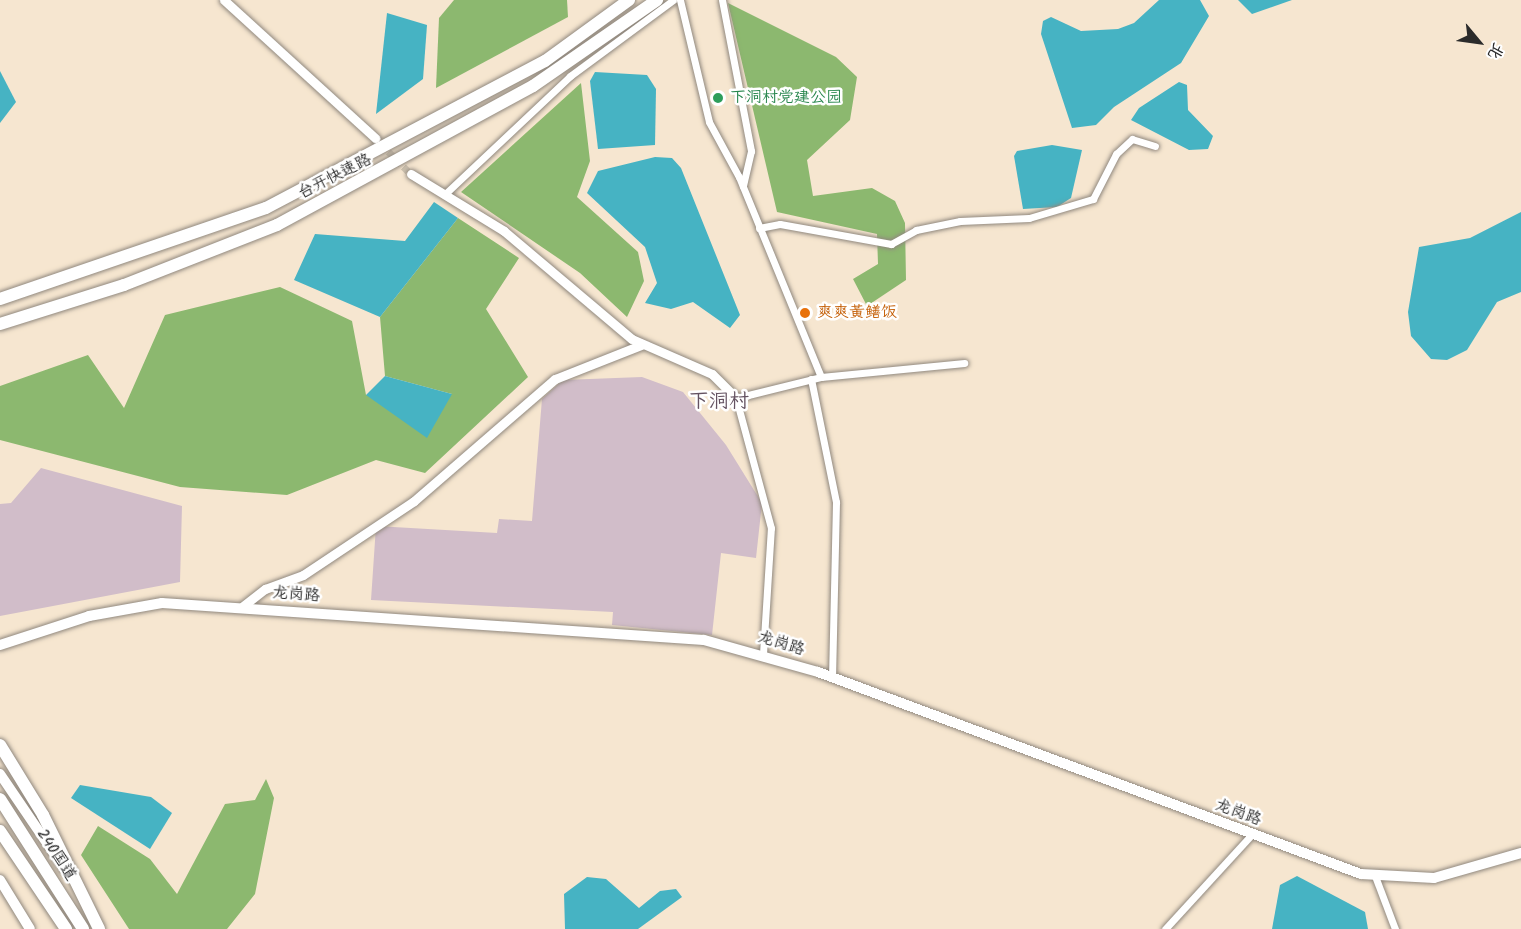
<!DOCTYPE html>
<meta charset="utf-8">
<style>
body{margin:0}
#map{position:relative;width:1521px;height:929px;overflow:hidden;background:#f6e6d0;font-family:Kalam,"LXGW WenKai TC",sans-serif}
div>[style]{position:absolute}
.industrial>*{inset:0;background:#d1bdc9}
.forest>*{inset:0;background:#8cb86f}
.water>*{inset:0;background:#46b3c3}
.minor-tunnel>*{height:7px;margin-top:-3.5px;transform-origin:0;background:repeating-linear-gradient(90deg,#cdc1af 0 7px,transparent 0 10.5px)}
.roads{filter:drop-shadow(0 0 2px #90887e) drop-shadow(0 0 2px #90887e)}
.minor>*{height:7px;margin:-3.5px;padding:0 3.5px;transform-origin:3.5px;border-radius:3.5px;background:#fff}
.tertiary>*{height:9px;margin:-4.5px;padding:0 4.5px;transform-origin:4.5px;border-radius:4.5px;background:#fff}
.secondary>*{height:10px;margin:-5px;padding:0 5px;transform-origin:5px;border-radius:5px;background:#fff}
.trunk>*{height:12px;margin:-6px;padding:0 6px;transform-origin:6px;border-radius:6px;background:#fff}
.dots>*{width:16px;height:16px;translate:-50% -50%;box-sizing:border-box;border:3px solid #fff;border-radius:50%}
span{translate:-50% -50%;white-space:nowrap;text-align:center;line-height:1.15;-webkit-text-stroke:5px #fff;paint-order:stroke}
.leisure-label{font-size:16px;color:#27864d}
.left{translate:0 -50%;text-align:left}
.street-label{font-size:16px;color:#2b2b2b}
.food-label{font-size:16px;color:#c56008}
.quarter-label{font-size:20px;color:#645261}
.north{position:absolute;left:1449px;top:12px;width:60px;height:60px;-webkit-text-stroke:4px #fff;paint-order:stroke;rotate:119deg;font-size:16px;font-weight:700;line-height:24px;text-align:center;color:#2b2b2b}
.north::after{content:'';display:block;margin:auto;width:21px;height:27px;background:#2b2b2b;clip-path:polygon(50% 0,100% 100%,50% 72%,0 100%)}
</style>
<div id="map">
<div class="industrial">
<div style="clip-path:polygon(642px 377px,683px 392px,726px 445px,762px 503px,756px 558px,721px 553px,712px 635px,612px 625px,613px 612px,371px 600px,376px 526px,497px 533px,499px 519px,532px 521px,542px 399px,563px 380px)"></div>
<div style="clip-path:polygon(41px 468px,182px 506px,180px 582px,0 616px,0 504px,11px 503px)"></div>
</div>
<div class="forest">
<div style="clip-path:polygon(454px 0,567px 0,568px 17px,436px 88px,439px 18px)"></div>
<div style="clip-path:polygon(728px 3px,836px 57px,857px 77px,850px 120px,807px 160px,813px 196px,872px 188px,895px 201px,905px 223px,906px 280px,867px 306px,853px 279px,878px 264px,877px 234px,777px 212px)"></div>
<div style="clip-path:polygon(581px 83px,590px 161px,577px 197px,638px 252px,644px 281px,627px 317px,580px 273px,461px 192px)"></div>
<div style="clip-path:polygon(458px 218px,519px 258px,486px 309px,528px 377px,425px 473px,376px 460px,287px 495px,180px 487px,0 440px,0 386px,88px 355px,124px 408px,165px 315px,280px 287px,352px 321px,366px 395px,452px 394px,385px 376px,380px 317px)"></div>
<div style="clip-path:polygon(266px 779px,274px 798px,255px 894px,227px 929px,129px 929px,81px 855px,98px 826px,150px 859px,177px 894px,225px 804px,255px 800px)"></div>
</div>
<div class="water">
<div style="clip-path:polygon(1159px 0,1200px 0,1209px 16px,1181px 63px,1114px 107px,1096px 125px,1072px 128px,1041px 34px,1043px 21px,1051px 17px,1081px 31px,1118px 29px,1134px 23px)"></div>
<div style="clip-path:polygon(1238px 0,1292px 0,1252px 14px)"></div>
<div style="clip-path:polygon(387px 13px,427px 25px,423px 79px,376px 114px)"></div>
<div style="clip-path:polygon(0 71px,16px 102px,0 123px)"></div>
<div style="clip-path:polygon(595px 72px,647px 75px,656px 89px,655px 145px,598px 149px,590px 81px)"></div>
<div style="clip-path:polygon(1179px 82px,1187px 85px,1188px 110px,1213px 136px,1208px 149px,1189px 150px,1131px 120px,1139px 108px)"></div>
<div style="clip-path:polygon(1052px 145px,1082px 150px,1071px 198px,1057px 207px,1023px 209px,1014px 156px,1017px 151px)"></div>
<div style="clip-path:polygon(655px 157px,672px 158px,681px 168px,740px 315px,730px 328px,693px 302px,671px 309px,645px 303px,657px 283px,645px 247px,587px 193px,598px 171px)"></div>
<div style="clip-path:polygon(434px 202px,458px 218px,380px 317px,294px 280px,315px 234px,405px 241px)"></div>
<div style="clip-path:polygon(1521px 212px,1521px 292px,1497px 302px,1467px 350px,1447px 360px,1431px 359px,1411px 336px,1408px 312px,1419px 247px,1470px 238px)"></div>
<div style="clip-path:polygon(385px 376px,452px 394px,427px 438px,366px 395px)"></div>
<div style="clip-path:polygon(80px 785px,151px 797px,172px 813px,150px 849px,71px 798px)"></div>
<div style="clip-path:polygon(1297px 876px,1365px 912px,1368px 929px,1272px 929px,1280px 885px)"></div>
<div style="clip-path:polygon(587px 877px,606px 879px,639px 908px,660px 891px,676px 889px,682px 897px,638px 929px,565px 929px,564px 894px)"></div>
</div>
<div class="minor-tunnel">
<div style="left:381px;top:144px;width:42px;rotate:45deg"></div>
</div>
<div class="roads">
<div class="minor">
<div style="left:680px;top:0;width:125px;rotate:76.6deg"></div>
<div style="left:709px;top:122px;width:63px;rotate:61.4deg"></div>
<div style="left:739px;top:177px;width:216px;rotate:67.7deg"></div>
<div style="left:722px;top:0;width:154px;rotate:79.1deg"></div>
<div style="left:751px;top:151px;width:36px;rotate:103deg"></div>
<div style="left:445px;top:194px;width:172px;rotate:-43.3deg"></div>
<div style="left:570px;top:76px;width:128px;rotate:-36.4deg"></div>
<div style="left:759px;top:228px;width:21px;rotate:-11deg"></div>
<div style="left:780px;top:224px;width:113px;rotate:10.2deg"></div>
<div style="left:891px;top:244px;width:29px;rotate:-29deg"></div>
<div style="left:916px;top:230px;width:45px;rotate:-11.6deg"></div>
<div style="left:960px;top:221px;width:69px;rotate:-2.5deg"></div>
<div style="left:1029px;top:218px;width:67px;rotate:-16.5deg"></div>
<div style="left:1093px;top:199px;width:51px;rotate:-62.9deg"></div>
<div style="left:1116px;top:154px;width:22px;rotate:-43deg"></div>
<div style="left:1132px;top:139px;width:24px;rotate:17deg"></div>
<div style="left:811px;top:379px;width:126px;rotate:78.5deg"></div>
<div style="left:836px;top:502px;width:175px;rotate:91.3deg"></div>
<div style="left:763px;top:654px;width:126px;rotate:-86.4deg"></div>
<div style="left:771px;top:528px;width:135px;rotate:-105.1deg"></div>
<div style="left:736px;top:398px;width:88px;rotate:-13.9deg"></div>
<div style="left:821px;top:377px;width:144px;rotate:-5.6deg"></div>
<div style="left:1375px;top:876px;width:57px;rotate:69.3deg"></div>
<div style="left:1165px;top:929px;width:129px;rotate:-47.5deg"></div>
</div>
<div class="tertiary">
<div style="left:224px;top:0;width:205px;rotate:42.4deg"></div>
<div style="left:411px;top:174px;width:109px;rotate:31.5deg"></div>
<div style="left:504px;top:231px;width:167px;rotate:40.2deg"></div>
<div style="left:632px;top:339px;width:87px;rotate:23.6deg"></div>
<div style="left:712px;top:374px;width:34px;rotate:45deg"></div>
<div style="left:243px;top:606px;width:28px;rotate:-38deg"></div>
<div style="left:265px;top:589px;width:40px;rotate:-20.2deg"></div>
<div style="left:303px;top:575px;width:133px;rotate:-33.7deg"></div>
<div style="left:414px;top:501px;width:186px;rotate:-40.9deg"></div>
<div style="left:555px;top:379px;width:92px;rotate:-21.6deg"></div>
</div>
<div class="secondary">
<div style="left:0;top:645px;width:94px;rotate:-18deg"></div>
<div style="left:89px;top:616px;width:74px;rotate:-10.1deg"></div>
<div style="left:162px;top:603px;width:543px;rotate:3.91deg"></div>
<div style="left:704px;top:640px;width:118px;rotate:15.7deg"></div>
<div style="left:818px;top:672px;width:579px;rotate:20.41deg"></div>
<div style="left:1361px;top:874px;width:73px;rotate:3.1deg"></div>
<div style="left:1434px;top:878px;width:91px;rotate:-16deg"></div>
<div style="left:0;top:774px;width:117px;rotate:55.8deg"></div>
<div style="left:0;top:880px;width:57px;rotate:58.5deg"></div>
</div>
<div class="trunk">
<div style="left:0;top:299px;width:281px;rotate:-18.9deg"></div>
<div style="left:266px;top:208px;width:315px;rotate:-27.8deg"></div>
<div style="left:545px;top:61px;width:104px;rotate:-36deg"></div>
<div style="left:0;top:324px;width:130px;rotate:-17.5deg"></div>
<div style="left:124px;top:285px;width:164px;rotate:-21.4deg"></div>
<div style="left:277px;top:225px;width:291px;rotate:-28.5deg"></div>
<div style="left:533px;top:86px;width:151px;rotate:-34.7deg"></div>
<div style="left:0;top:745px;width:82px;rotate:58.4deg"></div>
<div style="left:43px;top:815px;width:127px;rotate:63.8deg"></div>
<div style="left:0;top:799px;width:154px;rotate:57.4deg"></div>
<div style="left:0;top:831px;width:118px;rotate:56deg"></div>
</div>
</div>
<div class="dots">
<div style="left:718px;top:98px;background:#2e9e5b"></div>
<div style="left:805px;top:313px;background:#e8710a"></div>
</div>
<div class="leisure-label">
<span class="left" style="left:730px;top:98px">下洞村党建公园</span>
</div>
<div class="street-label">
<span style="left:335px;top:177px;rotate:-27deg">台开快速路</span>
<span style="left:296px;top:595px;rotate:4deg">龙岗路</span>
<span style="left:781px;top:644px;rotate:17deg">龙岗路</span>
<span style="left:1238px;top:813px;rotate:20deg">龙岗路</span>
<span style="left:56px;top:855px;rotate:57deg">240国道</span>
</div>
<div class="food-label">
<span class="left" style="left:817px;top:313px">爽爽黄鳝饭</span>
</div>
<div class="quarter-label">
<span style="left:719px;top:402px">下洞村</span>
</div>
<div class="north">北</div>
</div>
